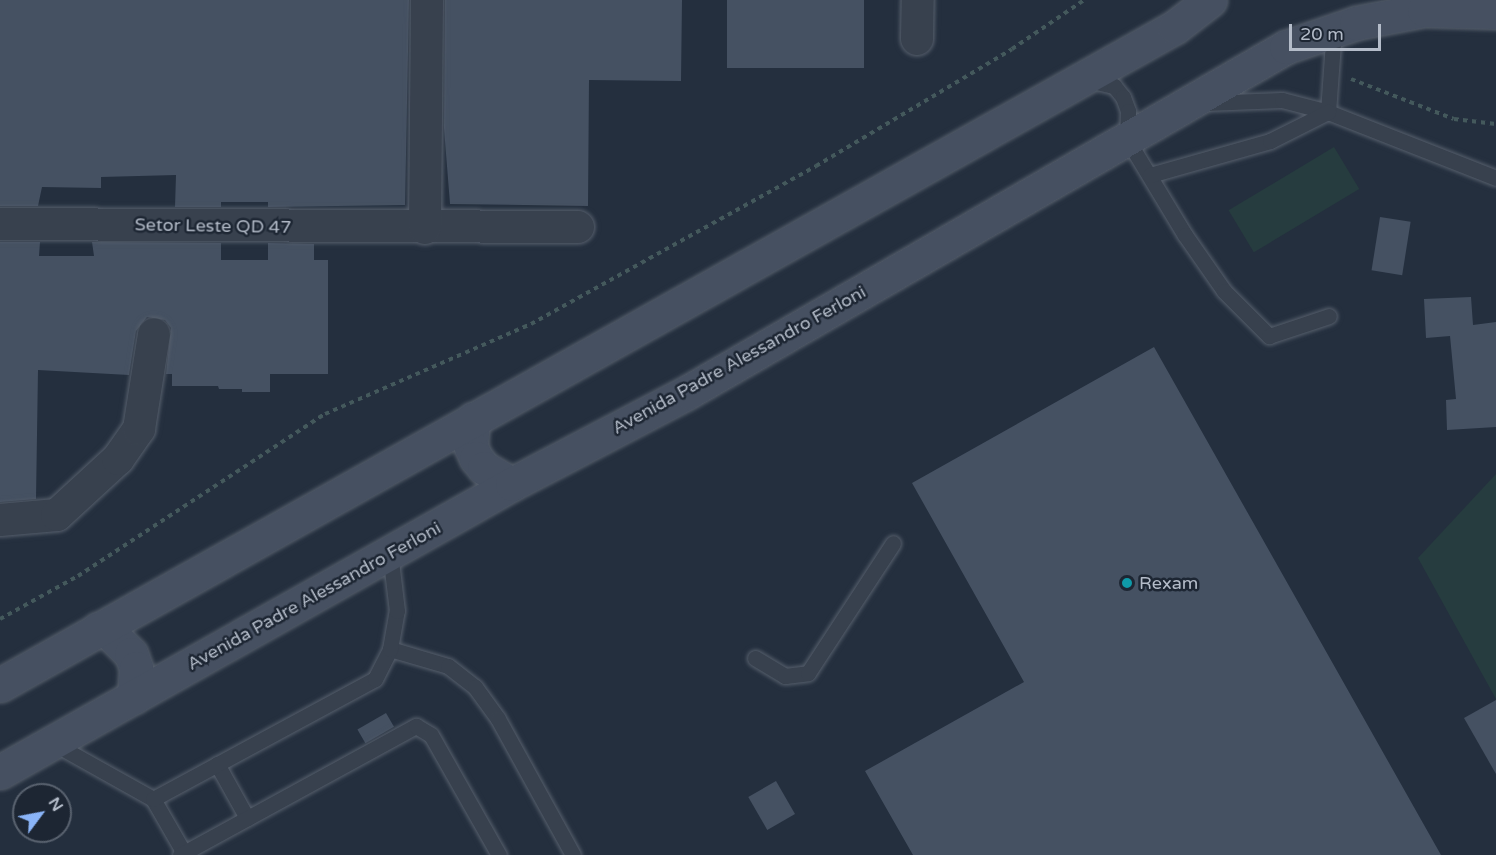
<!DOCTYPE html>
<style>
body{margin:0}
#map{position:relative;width:1496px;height:855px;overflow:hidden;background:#242f3e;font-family:"Varela Round",sans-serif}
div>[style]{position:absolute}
.green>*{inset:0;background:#263c3f;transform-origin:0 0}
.building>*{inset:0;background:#455162;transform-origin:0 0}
.path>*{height:4px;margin-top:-2px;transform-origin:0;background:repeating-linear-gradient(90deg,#44595c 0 4.5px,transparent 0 9px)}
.roads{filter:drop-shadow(0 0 2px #565f6c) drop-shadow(0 0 2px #565f6c)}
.service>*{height:15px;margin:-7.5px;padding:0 7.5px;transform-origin:7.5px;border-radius:7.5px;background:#38414e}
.minor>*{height:32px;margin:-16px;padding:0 16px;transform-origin:16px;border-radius:16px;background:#38414e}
.secondary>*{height:33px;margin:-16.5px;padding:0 16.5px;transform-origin:16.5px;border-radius:16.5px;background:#465061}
.dots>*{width:16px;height:16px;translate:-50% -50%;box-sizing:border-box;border:3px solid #1d2633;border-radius:50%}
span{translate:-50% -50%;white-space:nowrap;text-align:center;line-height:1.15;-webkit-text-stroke:5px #1d2633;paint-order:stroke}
.street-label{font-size:18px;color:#b4bcc9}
.poi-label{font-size:18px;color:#b4bcc9}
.left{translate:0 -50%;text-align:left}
.north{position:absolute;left:12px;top:783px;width:60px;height:60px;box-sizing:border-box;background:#1d2633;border:2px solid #59626f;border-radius:50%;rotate:58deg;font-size:16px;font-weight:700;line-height:24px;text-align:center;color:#b4bcc9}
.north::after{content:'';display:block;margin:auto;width:21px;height:27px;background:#8ab4f8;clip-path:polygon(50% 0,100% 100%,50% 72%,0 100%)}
.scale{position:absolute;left:1289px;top:24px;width:92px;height:27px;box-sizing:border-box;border:3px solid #b4bcc9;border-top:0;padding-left:8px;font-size:18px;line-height:21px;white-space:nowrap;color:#b4bcc9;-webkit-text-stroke:4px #1d2633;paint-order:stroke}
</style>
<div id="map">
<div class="green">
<div style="left:1334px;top:147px;width:49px;height:123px;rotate:59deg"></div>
<div style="clip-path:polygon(1496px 474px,1496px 699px,1418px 558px)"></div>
</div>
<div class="building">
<div style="clip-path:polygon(0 0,409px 0,405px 205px,268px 207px,268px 202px,221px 202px,221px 207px,175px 207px,176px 175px,101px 177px,101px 188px,42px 187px,38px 206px,0 206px)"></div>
<div style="clip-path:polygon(445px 0,682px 0,681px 81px,589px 80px,588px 206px,450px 204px,444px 128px)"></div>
<div style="left:727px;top:0;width:137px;height:68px"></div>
<div style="left:1380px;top:217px;width:31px;height:54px;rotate:9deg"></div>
<div style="clip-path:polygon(0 242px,40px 242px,39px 256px,94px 256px,92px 242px,221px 243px,221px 260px,268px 260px,268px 243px,314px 244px,314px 260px,328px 260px,328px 374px,270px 374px,270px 392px,242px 392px,242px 389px,219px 389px,218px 386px,172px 386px,172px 374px,166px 374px,171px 328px,165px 320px,147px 317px,136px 331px,129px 375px,38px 370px,36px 499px,0 502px)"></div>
<div style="clip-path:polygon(1471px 297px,1473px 325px,1496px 322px,1496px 427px,1447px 430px,1446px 400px,1456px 399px,1450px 336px,1426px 338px,1424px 299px)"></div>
<div style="clip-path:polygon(1154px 347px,1441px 855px,913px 855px,865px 771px,1024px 682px,912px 483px)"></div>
<div style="clip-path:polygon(1496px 700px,1496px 774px,1464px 718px)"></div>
<div style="left:386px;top:713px;width:16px;height:33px;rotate:60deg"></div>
<div style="left:776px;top:781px;width:38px;height:32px;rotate:60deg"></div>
</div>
<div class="path">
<div style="left:1351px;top:79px;width:110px;rotate:21.2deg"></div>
<div style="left:1454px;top:119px;width:42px;rotate:6.8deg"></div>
<div style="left:0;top:619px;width:89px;rotate:-28.9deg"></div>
<div style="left:78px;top:576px;width:295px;rotate:-33.3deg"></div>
<div style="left:325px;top:414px;width:225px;rotate:-23.6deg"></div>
<div style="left:531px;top:324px;width:326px;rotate:-29deg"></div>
<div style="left:816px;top:166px;width:228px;rotate:-30.8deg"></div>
<div style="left:1012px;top:49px;width:87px;rotate:-34.2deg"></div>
</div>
<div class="roads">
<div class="service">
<div style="left:1088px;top:80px;width:27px;rotate:13deg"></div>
<div style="left:1114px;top:86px;width:14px;rotate:51deg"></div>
<div style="left:1123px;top:97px;width:15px;rotate:70deg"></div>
<div style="left:1128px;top:111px;width:28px;rotate:92deg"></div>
<div style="left:1127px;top:139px;width:112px;rotate:58.9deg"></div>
<div style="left:1185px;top:235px;width:68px;rotate:55.1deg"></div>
<div style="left:1224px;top:291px;width:64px;rotate:45deg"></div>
<div style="left:1269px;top:336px;width:63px;rotate:-18.4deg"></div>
<div style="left:1205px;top:103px;width:77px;rotate:-2.2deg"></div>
<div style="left:1282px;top:100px;width:48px;rotate:14.6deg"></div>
<div style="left:1328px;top:112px;width:180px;rotate:21.4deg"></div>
<div style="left:1328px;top:112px;width:83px;rotate:-85.9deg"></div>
<div style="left:1150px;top:175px;width:125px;rotate:-15.8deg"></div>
<div style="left:1270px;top:141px;width:65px;rotate:-26.6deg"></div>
<div style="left:390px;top:649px;width:60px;rotate:16.3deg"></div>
<div style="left:448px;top:666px;width:34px;rotate:38deg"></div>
<div style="left:475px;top:687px;width:39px;rotate:54deg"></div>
<div style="left:498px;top:719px;width:155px;rotate:61.1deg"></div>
<div style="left:755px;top:658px;width:35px;rotate:31deg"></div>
<div style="left:785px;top:676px;width:23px;rotate:-7deg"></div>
<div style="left:808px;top:673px;width:155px;rotate:-56.8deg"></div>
<div style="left:53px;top:743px;width:115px;rotate:29.2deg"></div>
<div style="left:153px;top:799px;width:62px;rotate:60.1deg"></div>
<div style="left:217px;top:764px;width:62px;rotate:60.9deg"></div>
<div style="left:153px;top:799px;width:252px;rotate:-28.4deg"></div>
<div style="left:375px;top:679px;width:34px;rotate:-63deg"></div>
<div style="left:390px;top:649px;width:39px;rotate:-80deg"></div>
<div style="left:397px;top:611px;width:58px;rotate:-96.9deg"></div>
<div style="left:180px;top:855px;width:269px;rotate:-28.7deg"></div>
<div style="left:416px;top:726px;width:17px;rotate:31deg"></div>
<div style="left:431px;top:735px;width:138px;rotate:60.5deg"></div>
</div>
<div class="minor">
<div style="left:917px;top:39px;width:39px;rotate:-89deg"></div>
<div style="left:0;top:224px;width:578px;rotate:0.3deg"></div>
<div style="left:425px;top:228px;width:228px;rotate:-89.5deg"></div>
<div style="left:0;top:520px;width:57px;rotate:-5deg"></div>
<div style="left:57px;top:515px;width:83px;rotate:-42.6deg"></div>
<div style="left:118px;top:459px;width:37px;rotate:-55deg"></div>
<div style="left:139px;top:429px;width:96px;rotate:-81deg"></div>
</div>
<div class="secondary">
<div style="left:473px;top:419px;width:28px;rotate:94deg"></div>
<div style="left:471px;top:447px;width:12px;rotate:66deg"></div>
<div style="left:476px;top:458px;width:13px;rotate:51deg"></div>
<div style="left:484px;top:468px;width:32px;rotate:30deg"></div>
<div style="left:98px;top:629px;width:13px;rotate:18deg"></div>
<div style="left:110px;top:633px;width:30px;rotate:45deg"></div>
<div style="left:131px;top:654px;width:15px;rotate:70deg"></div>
<div style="left:136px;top:668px;width:29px;rotate:94deg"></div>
<div style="left:0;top:685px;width:1347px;rotate:-29.25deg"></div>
<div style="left:1175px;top:27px;width:44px;rotate:-37.6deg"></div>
<div style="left:0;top:772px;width:587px;rotate:-29.36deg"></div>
<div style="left:512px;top:484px;width:199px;rotate:-27.6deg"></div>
<div style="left:688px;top:392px;width:690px;rotate:-29.98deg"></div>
<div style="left:1286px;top:47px;width:74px;rotate:-18.9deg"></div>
<div style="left:1356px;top:23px;width:69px;rotate:-10.8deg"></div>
<div style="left:1424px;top:10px;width:72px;rotate:1.6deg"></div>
</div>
</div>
<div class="dots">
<div style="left:1127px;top:583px;background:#0f9aa8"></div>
</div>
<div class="street-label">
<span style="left:213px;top:226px;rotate:1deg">Setor Leste QD 47</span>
<span style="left:739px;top:360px;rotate:-29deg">Avenida Padre Alessandro Ferloni</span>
<span style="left:314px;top:596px;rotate:-29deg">Avenida Padre Alessandro Ferloni</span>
</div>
<div class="poi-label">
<span class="left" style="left:1139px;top:583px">Rexam</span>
</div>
<div class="north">N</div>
<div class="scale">20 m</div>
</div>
